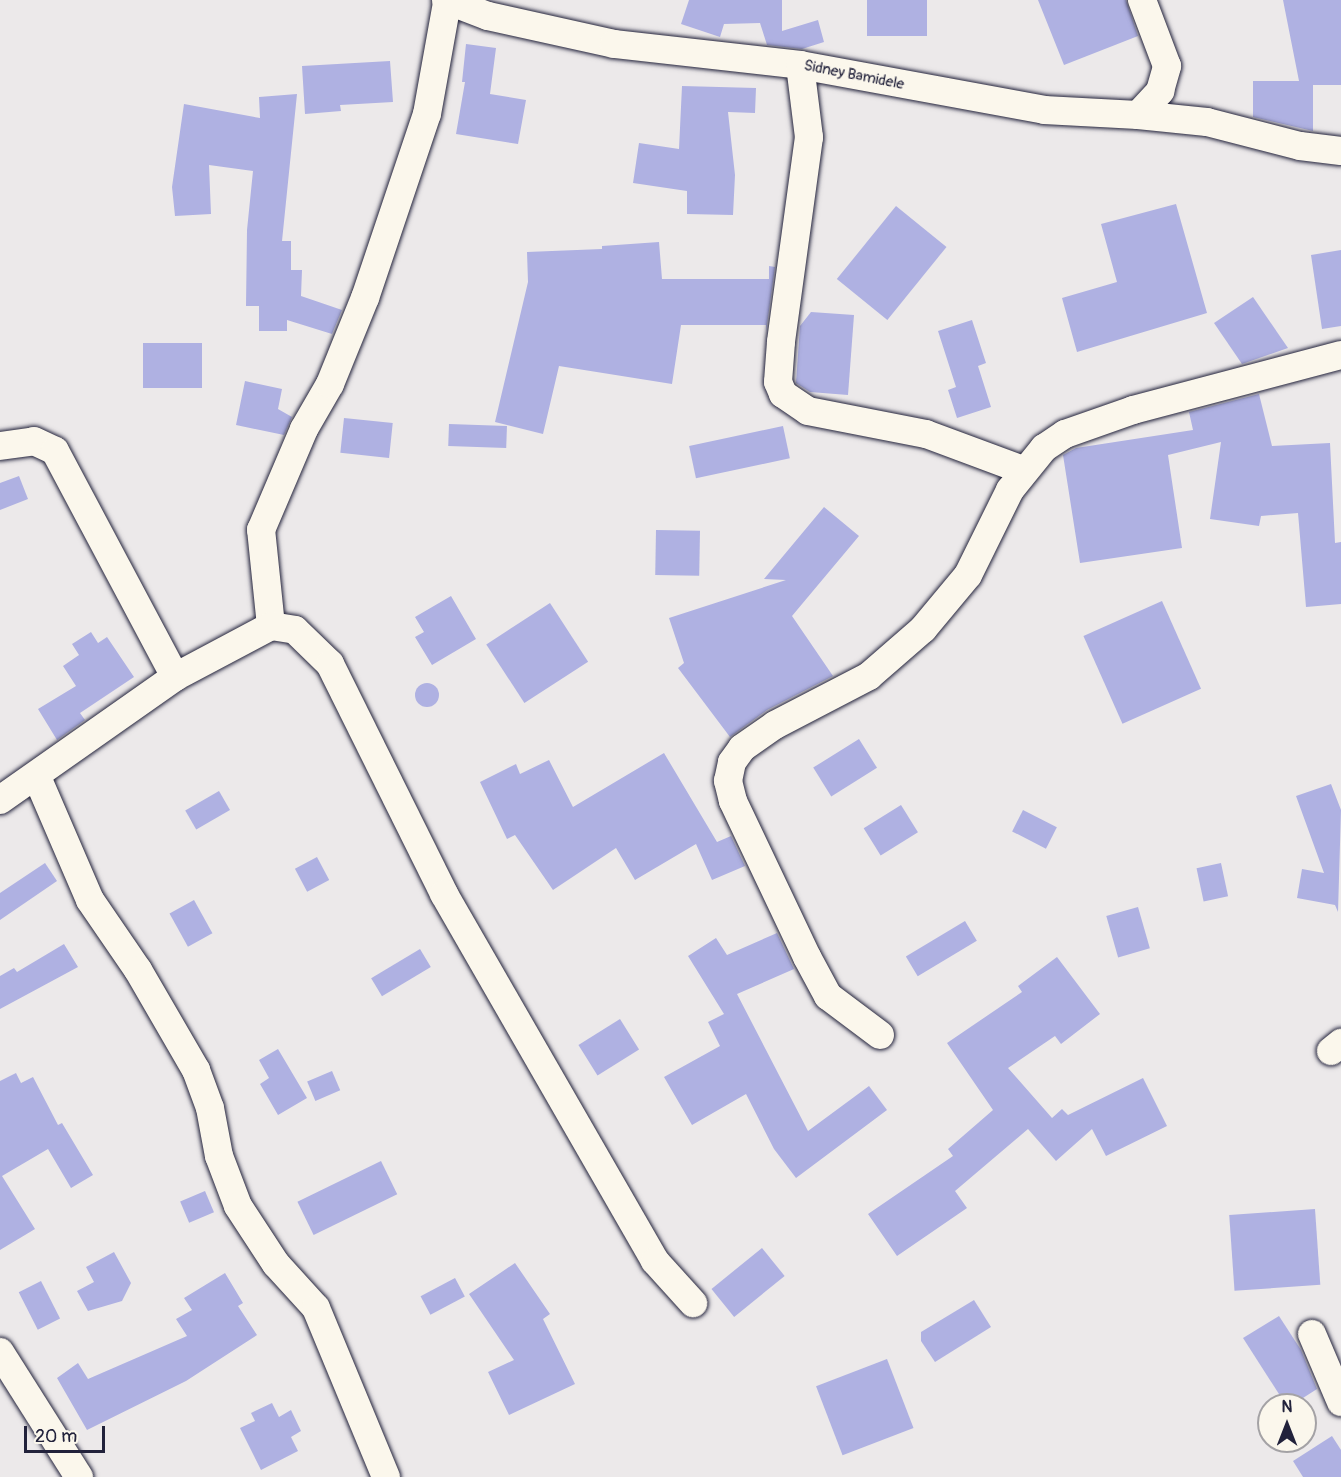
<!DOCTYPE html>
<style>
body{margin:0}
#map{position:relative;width:1341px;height:1477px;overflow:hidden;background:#ece9ea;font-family:Pangolin,sans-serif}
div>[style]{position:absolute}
.building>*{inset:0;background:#afb1e2;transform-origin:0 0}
.round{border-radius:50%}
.roads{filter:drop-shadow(0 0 2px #22223b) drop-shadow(0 0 2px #22223b)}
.street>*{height:28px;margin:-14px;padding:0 14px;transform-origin:14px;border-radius:14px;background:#fbf7ec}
span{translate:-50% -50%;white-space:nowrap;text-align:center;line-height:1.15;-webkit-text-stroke:5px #fbf7ec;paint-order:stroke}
.street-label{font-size:15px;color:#22223b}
.north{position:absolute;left:1257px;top:1393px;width:60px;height:60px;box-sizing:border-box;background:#fbf7ec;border:2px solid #a4a2a5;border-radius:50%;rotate:0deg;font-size:16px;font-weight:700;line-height:24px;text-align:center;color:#22223b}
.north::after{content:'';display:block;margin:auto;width:21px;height:27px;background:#22223b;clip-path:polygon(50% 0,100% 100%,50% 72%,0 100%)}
.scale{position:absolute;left:24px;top:1426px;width:81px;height:27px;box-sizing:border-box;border:3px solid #22223b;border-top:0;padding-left:8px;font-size:18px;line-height:21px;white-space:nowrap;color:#22223b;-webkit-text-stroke:4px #fbf7ec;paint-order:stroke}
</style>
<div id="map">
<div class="building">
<div style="clip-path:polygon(689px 0,782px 0,782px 31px,818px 20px,824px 42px,802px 49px,767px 45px,760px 23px,724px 24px,720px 37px,681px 24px)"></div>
<div style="left:867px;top:0;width:60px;height:36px"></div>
<div style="clip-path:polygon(1038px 0,1126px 0,1138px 36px,1064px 65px)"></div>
<div style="clip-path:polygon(1283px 0,1341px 0,1341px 85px,1313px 85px,1313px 131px,1253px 117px,1253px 81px,1299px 81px)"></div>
<div style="clip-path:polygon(466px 44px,496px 48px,490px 94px,526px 100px,518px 144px,456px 134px,465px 82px,462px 82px)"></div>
<div style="clip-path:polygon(390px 61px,393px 102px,340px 105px,341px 111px,305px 114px,302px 66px)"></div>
<div style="clip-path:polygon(682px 86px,756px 88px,755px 113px,728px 112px,735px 175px,733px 215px,687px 214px,687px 191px,633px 183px,639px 143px,679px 149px)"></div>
<div style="clip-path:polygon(297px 94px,282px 241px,291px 241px,291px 270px,302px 270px,301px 296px,342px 310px,332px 334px,287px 320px,287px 331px,259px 331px,259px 306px,246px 306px,247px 230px,253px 171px,209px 165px,211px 214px,175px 216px,172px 187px,184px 104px,260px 118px,259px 97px)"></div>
<div style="clip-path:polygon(1176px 204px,1207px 313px,1077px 352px,1062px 298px,1117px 282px,1101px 224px)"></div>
<div style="left:896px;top:206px;width:65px;height:94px;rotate:39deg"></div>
<div style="clip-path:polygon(659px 242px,662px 279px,769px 279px,769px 266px,775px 267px,766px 332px,766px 325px,681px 325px,672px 384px,559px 366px,543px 434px,495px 422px,528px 282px,527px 252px,602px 249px,602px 246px)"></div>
<div style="clip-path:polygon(1341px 250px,1341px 326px,1322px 329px,1311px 255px)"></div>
<div style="clip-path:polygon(1253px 297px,1288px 348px,1242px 364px,1214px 323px)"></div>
<div style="clip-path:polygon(811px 312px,854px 315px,848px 395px,810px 392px,796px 383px,800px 326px)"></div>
<div style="clip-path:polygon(972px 320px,986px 363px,978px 366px,991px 407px,957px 418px,948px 390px,956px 387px,938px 331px)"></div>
<div style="left:202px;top:343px;width:45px;height:59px;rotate:90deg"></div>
<div style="clip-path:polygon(245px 381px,282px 389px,278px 409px,292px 417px,284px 435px,236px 425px)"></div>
<div style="clip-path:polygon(1259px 394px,1272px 446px,1330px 443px,1335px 543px,1341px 542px,1341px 604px,1306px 607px,1298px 513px,1261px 516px,1259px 526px,1210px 519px,1221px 442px,1168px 455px,1182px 548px,1080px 563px,1063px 455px,1076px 448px,1193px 430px,1189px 412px)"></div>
<div style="left:344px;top:418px;width:49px;height:35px;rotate:6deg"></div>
<div style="left:449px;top:424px;width:58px;height:22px;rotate:2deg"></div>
<div style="left:783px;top:426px;width:33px;height:96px;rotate:78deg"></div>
<div style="clip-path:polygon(19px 476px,28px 499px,0 510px,0 483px)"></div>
<div style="clip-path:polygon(824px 507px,859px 536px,792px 616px,833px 676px,767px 710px,730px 737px,678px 668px,684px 663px,669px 618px,786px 580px,764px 579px)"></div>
<div style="left:656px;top:530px;width:44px;height:45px;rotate:1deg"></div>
<div style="clip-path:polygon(451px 596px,476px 639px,432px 665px,415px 637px,424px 632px,415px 617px)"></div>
<div style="left:1162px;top:601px;width:96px;height:86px;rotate:66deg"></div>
<div style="left:550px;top:603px;width:70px;height:76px;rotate:57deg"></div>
<div style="clip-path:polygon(91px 632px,98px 643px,107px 637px,134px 677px,80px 713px,85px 720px,57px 740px,38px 709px,76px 686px,63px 666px,79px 655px,72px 644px)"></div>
<div class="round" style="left:415px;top:683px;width:24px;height:24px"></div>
<div style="left:859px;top:739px;width:34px;height:54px;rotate:58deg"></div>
<div style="clip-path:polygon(664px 753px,717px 842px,731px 836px,745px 866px,712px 880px,696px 844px,635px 880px,616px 848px,553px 890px,515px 835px,507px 839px,480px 782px,516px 764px,520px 774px,549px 760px,573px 807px)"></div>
<div style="clip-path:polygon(1331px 784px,1341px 810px,1338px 912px,1335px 905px,1297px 898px,1302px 869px,1324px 873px,1296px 796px)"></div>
<div style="left:219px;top:791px;width:22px;height:39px;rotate:60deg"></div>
<div style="left:901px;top:805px;width:32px;height:44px;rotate:58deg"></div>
<div style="left:1023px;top:810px;width:38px;height:24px;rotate:27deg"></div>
<div style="left:317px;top:857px;width:26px;height:25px;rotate:62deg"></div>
<div style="clip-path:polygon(45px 863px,57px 881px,0 920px,0 893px)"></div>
<div style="left:1221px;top:863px;width:34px;height:25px;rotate:78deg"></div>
<div style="left:194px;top:900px;width:38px;height:28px;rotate:61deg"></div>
<div style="left:1138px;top:907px;width:43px;height:33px;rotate:74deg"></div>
<div style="left:965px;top:921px;width:23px;height:69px;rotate:59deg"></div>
<div style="clip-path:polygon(777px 933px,794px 969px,737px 994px,808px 1131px,869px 1086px,887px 1110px,796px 1178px,774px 1149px,746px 1094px,692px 1125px,664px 1077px,720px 1046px,708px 1022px,724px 1014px,688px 956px,716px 938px,727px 955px)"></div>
<div style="clip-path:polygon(64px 944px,78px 967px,0 1009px,0 976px,14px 968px,17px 972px)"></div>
<div style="left:420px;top:949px;width:21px;height:57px;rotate:59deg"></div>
<div style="clip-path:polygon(1057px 957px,1100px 1014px,1061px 1044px,1055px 1036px,1008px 1068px,1052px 1118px,1062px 1109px,1068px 1115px,1143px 1078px,1167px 1126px,1106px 1156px,1092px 1129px,1056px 1161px,1028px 1129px,955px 1191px,967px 1208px,897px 1256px,868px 1214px,953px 1156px,948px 1149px,993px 1110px,947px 1043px,1022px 992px,1018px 986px)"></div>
<div style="left:620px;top:1019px;width:36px;height:49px;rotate:58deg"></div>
<div style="clip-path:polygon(278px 1049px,307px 1098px,278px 1115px,260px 1084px,269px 1078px,259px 1060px)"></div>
<div style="left:332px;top:1071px;width:21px;height:27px;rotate:67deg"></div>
<div style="clip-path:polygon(16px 1073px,21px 1083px,33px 1077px,58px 1125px,62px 1123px,93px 1175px,71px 1188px,48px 1149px,2px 1176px,35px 1229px,0 1250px,0 1081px)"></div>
<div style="left:381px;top:1161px;width:37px;height:93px;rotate:64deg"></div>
<div style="left:205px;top:1191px;width:23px;height:27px;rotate:67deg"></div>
<div style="left:1315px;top:1209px;width:76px;height:86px;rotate:86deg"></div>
<div style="left:762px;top:1248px;width:36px;height:65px;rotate:51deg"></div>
<div style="clip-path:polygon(114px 1252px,131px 1283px,122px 1301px,88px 1311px,77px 1291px,94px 1282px,86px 1267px)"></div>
<div style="clip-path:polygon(515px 1263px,550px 1314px,543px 1319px,575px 1384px,509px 1415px,488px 1372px,514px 1360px,469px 1294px)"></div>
<div style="clip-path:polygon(225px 1273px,243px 1303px,238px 1306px,257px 1335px,186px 1381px,87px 1430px,57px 1378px,78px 1363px,88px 1379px,187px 1336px,176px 1319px,192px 1310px,184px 1298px)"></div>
<div style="left:455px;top:1278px;width:21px;height:39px;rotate:62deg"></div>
<div style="left:41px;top:1281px;width:42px;height:25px;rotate:63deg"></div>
<div style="clip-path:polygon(974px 1300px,991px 1327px,935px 1362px,921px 1341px,921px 1332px)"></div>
<div style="clip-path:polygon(1279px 1316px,1301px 1350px,1317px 1389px,1292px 1405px,1286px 1405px,1243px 1338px)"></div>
<div style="left:887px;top:1359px;width:74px;height:76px;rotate:69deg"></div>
<div style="clip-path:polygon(272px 1403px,279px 1417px,291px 1410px,301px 1431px,291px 1437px,298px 1451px,261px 1470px,240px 1428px,255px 1421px,251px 1413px)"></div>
<div style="clip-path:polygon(1332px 1436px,1341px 1450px,1341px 1477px,1303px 1477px,1293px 1461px)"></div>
</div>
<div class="roads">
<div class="street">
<div style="left:446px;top:0;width:45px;rotate:20.9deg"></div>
<div style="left:488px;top:16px;width:129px;rotate:12.5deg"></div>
<div style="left:614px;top:44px;width:187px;rotate:6.4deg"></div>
<div style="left:800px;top:65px;width:248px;rotate:10.4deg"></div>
<div style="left:1044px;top:110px;width:94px;rotate:3deg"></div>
<div style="left:1138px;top:115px;width:33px;rotate:-47deg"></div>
<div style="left:1160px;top:91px;width:26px;rotate:-74deg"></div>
<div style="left:1167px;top:66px;width:71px;rotate:-110.7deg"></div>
<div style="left:800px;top:65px;width:73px;rotate:82.9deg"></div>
<div style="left:809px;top:137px;width:207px;rotate:97.8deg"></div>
<div style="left:781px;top:342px;width:40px;rotate:94.3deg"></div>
<div style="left:778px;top:382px;width:13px;rotate:67deg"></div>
<div style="left:783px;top:394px;width:30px;rotate:34deg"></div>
<div style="left:808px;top:411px;width:120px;rotate:11deg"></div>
<div style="left:926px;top:434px;width:103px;rotate:20.4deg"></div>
<div style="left:1138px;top:115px;width:69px;rotate:5.8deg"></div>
<div style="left:1207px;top:122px;width:96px;rotate:14.5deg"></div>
<div style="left:1300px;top:146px;width:41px;rotate:7deg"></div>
<div style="left:0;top:446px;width:34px;rotate:-8deg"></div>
<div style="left:34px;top:441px;width:23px;rotate:25deg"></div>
<div style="left:55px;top:451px;width:256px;rotate:62deg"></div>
<div style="left:271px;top:626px;width:97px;rotate:-95.9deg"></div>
<div style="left:261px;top:530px;width:110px;rotate:-66.9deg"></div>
<div style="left:304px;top:429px;width:52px;rotate:-60deg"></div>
<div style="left:330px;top:384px;width:93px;rotate:-67.9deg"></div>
<div style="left:365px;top:298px;width:194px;rotate:-71.4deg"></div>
<div style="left:427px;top:114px;width:113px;rotate:-79.8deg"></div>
<div style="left:37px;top:777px;width:134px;rotate:66.7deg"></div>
<div style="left:90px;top:900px;width:85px;rotate:55.6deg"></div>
<div style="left:138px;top:970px;width:116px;rotate:59.9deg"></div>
<div style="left:196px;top:1070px;width:40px;rotate:69.8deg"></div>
<div style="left:210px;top:1108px;width:49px;rotate:79.4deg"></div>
<div style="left:219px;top:1156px;width:53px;rotate:69.2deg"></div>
<div style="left:238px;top:1206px;width:69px;rotate:56.8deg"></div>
<div style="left:276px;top:1264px;width:59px;rotate:47.7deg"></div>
<div style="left:316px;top:1308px;width:183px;rotate:67.5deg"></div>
<div style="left:0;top:800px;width:214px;rotate:-35.1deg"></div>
<div style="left:175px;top:677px;width:109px;rotate:-28deg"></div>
<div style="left:271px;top:626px;width:24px;rotate:9deg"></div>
<div style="left:295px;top:630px;width:49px;rotate:44.2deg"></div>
<div style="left:330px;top:664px;width:257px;rotate:63.6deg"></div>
<div style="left:444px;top:894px;width:423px;rotate:60.1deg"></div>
<div style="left:655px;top:1261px;width:57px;rotate:47.9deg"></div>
<div style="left:880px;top:1035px;width:65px;rotate:-143.1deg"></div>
<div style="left:828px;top:996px;width:44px;rotate:-118.3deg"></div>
<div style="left:807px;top:957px;width:173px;rotate:-115.4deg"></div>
<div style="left:733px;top:801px;width:21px;rotate:-104deg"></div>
<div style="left:728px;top:781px;width:19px;rotate:-78deg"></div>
<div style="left:732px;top:762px;width:17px;rotate:-54deg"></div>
<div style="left:742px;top:748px;width:40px;rotate:-34.9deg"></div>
<div style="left:775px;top:725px;width:106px;rotate:-27.5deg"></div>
<div style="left:869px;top:676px;width:72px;rotate:-41deg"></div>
<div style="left:923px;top:629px;width:70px;rotate:-50.2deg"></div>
<div style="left:968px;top:575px;width:95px;rotate:-63.7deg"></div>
<div style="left:1010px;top:490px;width:54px;rotate:-51deg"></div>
<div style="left:1044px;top:448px;width:25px;rotate:-34deg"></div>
<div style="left:1065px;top:434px;width:72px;rotate:-19.4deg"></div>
<div style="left:1133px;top:410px;width:215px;rotate:-14.8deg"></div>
<div style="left:1331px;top:1051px;width:13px;rotate:-39deg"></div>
<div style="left:1312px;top:1334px;width:74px;rotate:66.9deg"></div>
<div style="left:0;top:1352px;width:148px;rotate:57.7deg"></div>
</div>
</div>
<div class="street-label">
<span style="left:854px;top:75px;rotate:11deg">Sidney Bamidele</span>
</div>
<div class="north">N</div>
<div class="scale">20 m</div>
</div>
